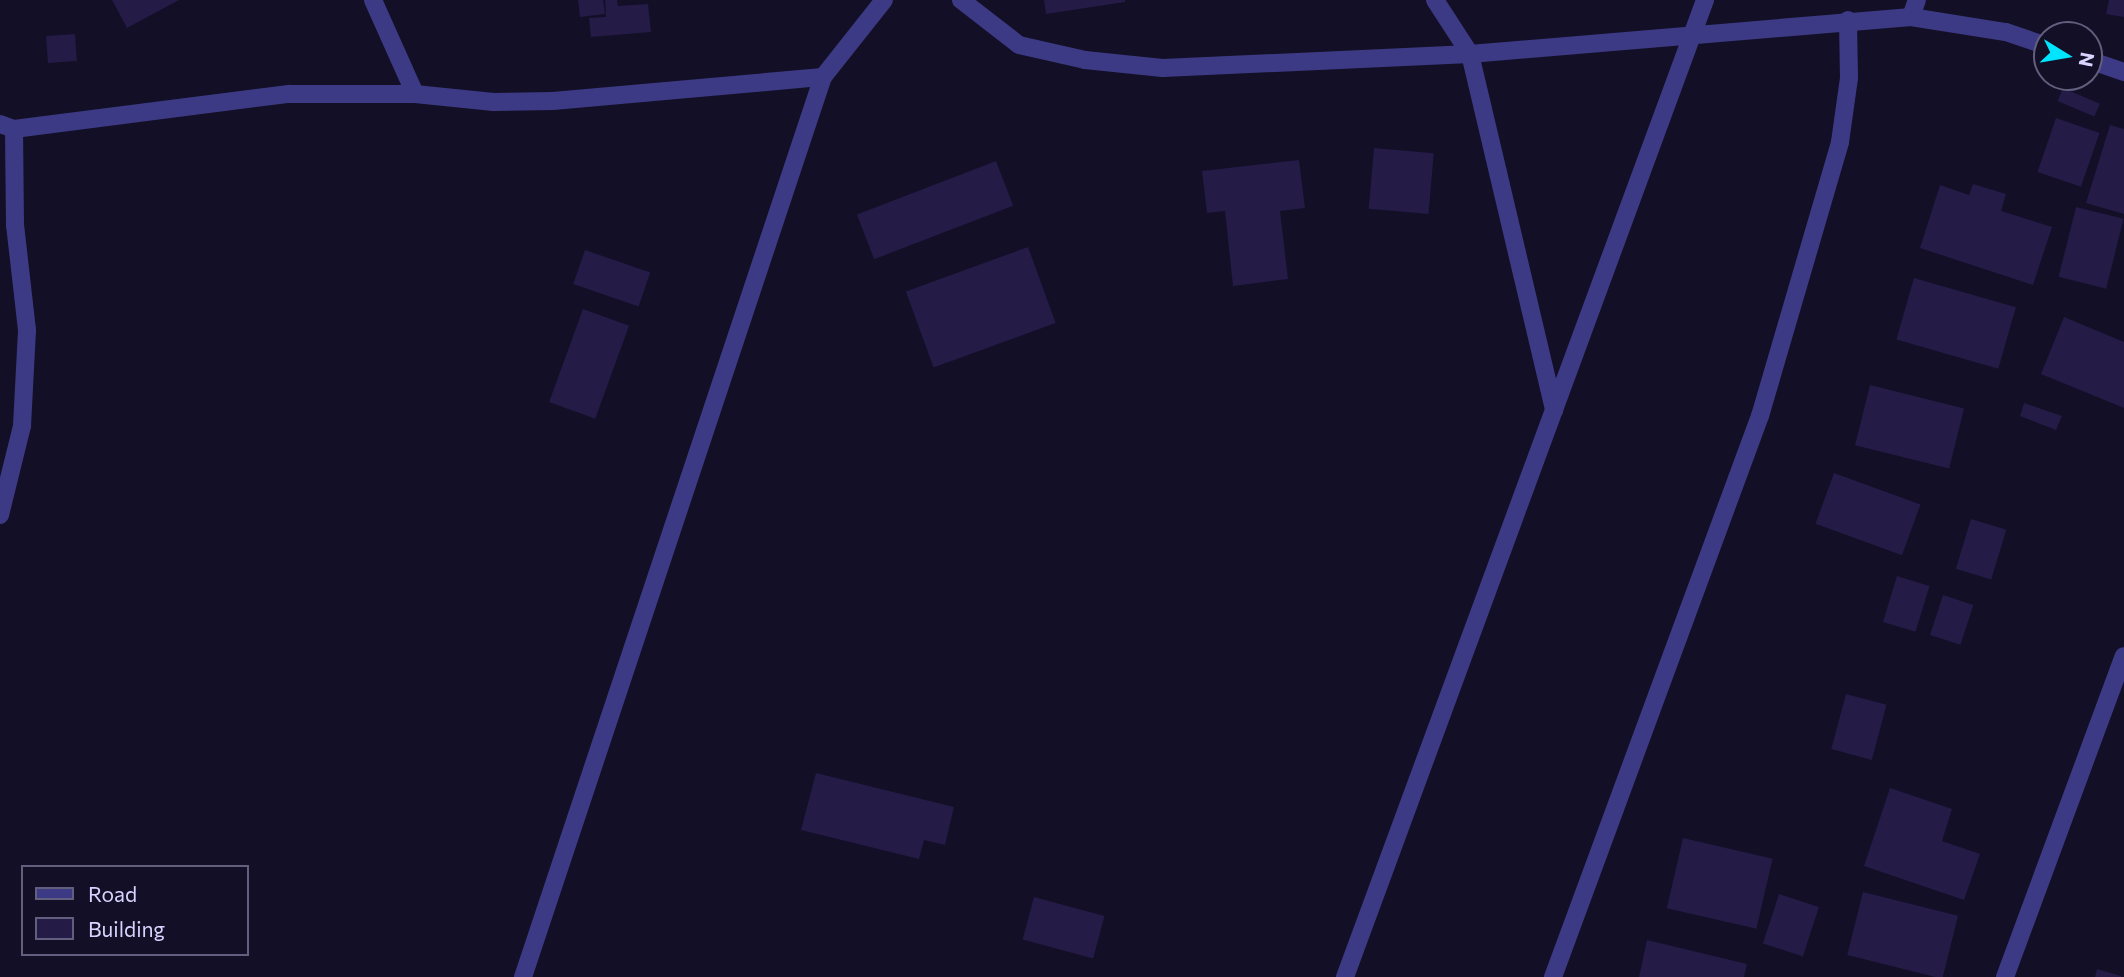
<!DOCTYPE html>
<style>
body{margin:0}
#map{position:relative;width:2124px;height:977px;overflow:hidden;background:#130f26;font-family:Commissioner,sans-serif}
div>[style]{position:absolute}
.building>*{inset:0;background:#241b47;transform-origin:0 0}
.minor>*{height:18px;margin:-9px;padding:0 9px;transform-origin:9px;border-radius:9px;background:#3d3a85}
span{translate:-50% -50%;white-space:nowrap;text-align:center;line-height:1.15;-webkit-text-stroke:6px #130f26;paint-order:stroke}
.legend{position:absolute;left:21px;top:865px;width:228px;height:91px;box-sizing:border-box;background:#130f26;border:2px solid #625e7d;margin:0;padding:9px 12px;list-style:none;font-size:21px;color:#d9d4ff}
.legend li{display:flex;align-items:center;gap:14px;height:35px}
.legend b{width:35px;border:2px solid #625e7d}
.north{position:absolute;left:2033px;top:21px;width:70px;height:70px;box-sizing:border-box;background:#130f26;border:2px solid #625e7d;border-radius:50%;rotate:101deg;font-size:19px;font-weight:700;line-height:28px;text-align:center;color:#d9d4ff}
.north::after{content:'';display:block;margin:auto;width:24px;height:32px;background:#00e5ff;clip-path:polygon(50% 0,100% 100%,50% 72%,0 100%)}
</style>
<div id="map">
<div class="building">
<div style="clip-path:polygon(112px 0,179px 0,127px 28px)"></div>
<div style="clip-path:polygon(578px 0,603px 0,605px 14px,580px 17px)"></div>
<div style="clip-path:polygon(605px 0,617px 0,618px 6px,648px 4px,651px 32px,591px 37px,589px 18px,606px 17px)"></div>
<div style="clip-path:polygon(1044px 0,1125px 0,1125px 2px,1046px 14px)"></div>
<div style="clip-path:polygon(2109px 0,2124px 0,2124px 17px,2106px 14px)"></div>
<div style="left:75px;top:34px;width:27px;height:29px;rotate:86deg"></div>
<div style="left:2063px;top:88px;width:40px;height:14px;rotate:23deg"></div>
<div style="left:2056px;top:118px;width:46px;height:57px;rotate:19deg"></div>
<div style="clip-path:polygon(2110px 125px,2124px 129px,2124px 214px,2086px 203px)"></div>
<div style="left:1374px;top:148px;width:60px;height:61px;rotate:5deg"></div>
<div style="clip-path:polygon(1299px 160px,1305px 208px,1280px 211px,1288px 279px,1233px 286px,1225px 211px,1207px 213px,1202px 171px)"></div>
<div style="left:996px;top:161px;width:48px;height:149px;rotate:69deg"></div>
<div style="clip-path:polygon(1973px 184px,2006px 194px,2001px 211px,2052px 227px,2033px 285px,1920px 248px,1940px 185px,1969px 195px)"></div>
<div style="left:2076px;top:207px;width:49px;height:72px;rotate:14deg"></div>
<div style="left:1028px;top:247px;width:81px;height:130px;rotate:70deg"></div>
<div style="left:585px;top:250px;width:69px;height:36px;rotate:19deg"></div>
<div style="left:1914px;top:278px;width:106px;height:64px;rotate:16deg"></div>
<div style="left:583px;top:309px;width:49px;height:99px;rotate:20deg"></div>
<div style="clip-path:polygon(2064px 317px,2124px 342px,2124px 408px,2041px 374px)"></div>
<div style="left:1870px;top:385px;width:97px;height:62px;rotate:14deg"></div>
<div style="clip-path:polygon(2024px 403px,2062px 416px,2056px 430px,2020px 416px)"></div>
<div style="left:1834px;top:473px;width:92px;height:54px;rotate:20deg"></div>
<div style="left:1971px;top:519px;width:37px;height:52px;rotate:17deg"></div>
<div style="left:1897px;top:576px;width:34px;height:48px;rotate:17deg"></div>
<div style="left:1943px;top:595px;width:32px;height:42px;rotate:18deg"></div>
<div style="left:1846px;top:694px;width:42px;height:57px;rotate:15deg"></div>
<div style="clip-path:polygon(816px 773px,954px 807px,945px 845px,924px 840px,919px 859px,801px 830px)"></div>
<div style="clip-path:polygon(1890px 788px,1952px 809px,1942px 841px,1980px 854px,1964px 900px,1864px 866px)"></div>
<div style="left:1683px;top:838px;width:92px;height:72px;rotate:13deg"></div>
<div style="left:1863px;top:892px;width:98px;height:65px;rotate:14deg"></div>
<div style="left:1779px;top:894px;width:42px;height:52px;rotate:18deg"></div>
<div style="left:1034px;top:897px;width:73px;height:44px;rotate:15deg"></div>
<div style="clip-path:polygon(1647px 940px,1747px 964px,1744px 977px,1639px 977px)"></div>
<div style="clip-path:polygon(2097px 969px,2121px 976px,2121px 977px,2095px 977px)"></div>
</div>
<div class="minor">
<div style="left:373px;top:0;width:103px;rotate:65.9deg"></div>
<div style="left:961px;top:0;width:73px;rotate:37.8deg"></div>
<div style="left:1019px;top:45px;width:68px;rotate:12.8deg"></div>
<div style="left:1085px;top:60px;width:78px;rotate:5.9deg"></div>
<div style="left:1163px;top:68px;width:307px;rotate:-2.6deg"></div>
<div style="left:1470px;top:54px;width:443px;rotate:-4.8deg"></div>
<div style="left:1911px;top:17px;width:96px;rotate:9deg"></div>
<div style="left:2006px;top:32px;width:43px;rotate:18.9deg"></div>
<div style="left:1435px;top:0;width:64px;rotate:57.1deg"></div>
<div style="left:1470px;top:54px;width:366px;rotate:76.7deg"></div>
<div style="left:1911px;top:17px;width:18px;rotate:-71deg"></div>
<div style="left:2089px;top:60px;width:37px;rotate:19deg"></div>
<div style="left:0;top:124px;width:15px;rotate:20deg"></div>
<div style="left:14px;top:129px;width:277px;rotate:-7.3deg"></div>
<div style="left:289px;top:94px;width:126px"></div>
<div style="left:415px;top:94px;width:79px;rotate:5.8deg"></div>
<div style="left:494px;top:102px;width:59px;rotate:-1deg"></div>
<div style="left:553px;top:101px;width:271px;rotate:-5.1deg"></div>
<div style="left:0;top:515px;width:92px;rotate:-76.1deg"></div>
<div style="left:22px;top:426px;width:96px;rotate:-87deg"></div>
<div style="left:27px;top:330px;width:106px;rotate:-96.5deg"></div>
<div style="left:15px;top:225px;width:96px;rotate:-90.6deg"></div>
<div style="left:523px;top:977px;width:949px;rotate:-71.57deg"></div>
<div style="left:823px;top:77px;width:98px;rotate:-51.6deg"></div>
<div style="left:1345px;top:977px;width:1041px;rotate:-69.77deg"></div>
<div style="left:1553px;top:977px;width:598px;rotate:-69.75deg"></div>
<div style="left:1760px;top:416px;width:285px;rotate:-73.7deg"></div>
<div style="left:1840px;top:142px;width:65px;rotate:-82deg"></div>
<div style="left:1849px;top:78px;width:58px;rotate:-91deg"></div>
<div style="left:2005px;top:977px;width:342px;rotate:-69.7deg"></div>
</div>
<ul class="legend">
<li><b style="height:9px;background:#3d3a85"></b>Road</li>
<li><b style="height:19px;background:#241b47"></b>Building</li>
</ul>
<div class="north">N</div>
</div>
